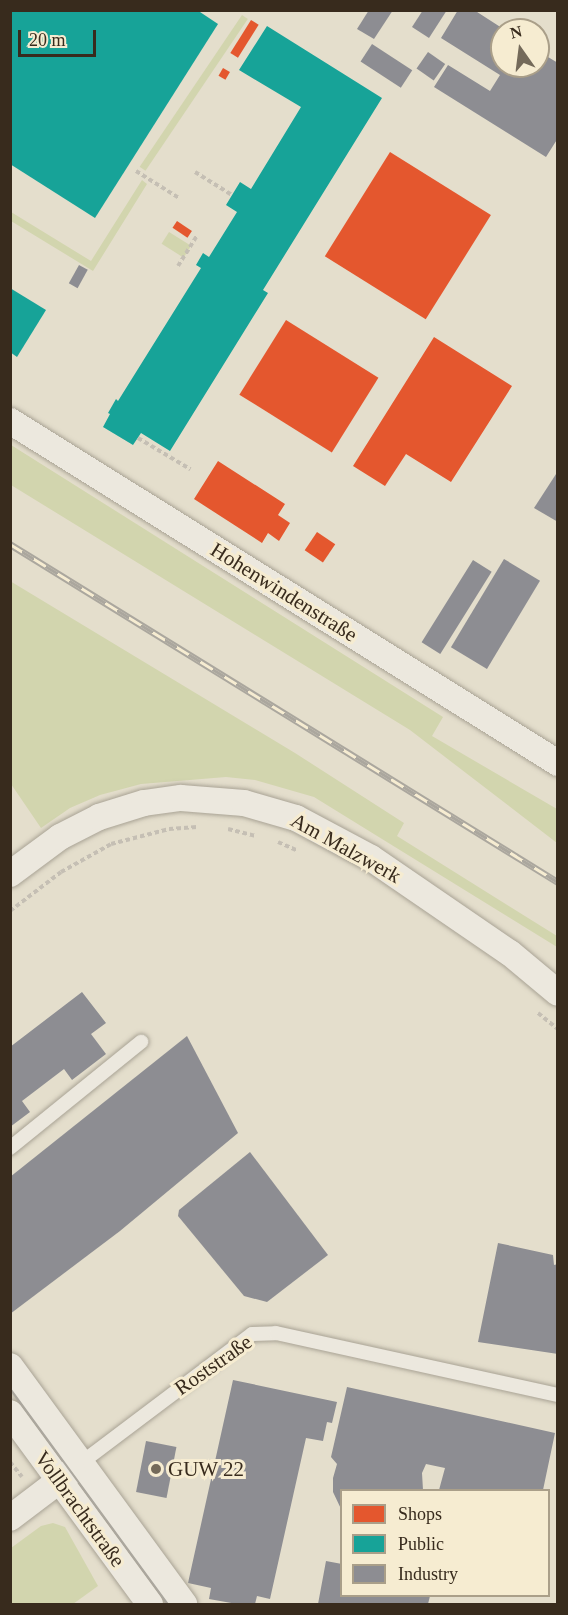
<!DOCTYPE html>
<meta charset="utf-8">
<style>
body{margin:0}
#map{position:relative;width:568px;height:1615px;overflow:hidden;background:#e4decc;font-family:Georgia,serif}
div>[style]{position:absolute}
.green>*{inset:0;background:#d2d5ae;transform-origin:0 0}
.shops>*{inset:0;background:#e4572e;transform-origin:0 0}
.public>*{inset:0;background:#17a398}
.industry>*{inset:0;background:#8d8d92;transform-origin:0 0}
.path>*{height:4px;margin-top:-2px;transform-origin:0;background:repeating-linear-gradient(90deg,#c5bfb4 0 4.5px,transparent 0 7.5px)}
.roads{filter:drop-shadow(0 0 2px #a9a395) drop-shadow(0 0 2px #a9a395)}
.service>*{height:14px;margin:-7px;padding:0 7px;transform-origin:7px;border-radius:7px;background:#ece8de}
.minor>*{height:26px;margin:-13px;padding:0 13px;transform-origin:13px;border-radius:13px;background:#ece8de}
.tram>*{height:1.5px;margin:-0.75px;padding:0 0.75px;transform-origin:0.75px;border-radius:0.75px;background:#aba79e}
.rail>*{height:7px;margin-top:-3.5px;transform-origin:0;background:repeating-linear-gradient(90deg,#f6ecd1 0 14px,#aba79e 0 28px);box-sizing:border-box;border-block:2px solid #aba79e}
.dots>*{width:16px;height:16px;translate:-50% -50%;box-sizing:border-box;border:3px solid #f6ecd1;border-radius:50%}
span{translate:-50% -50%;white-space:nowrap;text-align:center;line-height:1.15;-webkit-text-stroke:6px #f6ecd1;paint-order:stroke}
.street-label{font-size:21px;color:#382b1d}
.poi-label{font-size:21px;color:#382b1d}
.left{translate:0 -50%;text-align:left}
.frame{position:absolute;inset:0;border:12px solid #382b1d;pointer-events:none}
.legend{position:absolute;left:340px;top:1489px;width:210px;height:108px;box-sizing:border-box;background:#f6ecd1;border:2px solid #aa9f89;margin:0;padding:8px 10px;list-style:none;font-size:18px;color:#382b1d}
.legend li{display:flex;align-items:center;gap:12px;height:30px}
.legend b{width:30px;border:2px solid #aa9f89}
.north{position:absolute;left:490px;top:18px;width:60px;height:60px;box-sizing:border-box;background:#f6ecd1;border:2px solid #aa9f89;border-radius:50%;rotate:346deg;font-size:16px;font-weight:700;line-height:24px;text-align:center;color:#382b1d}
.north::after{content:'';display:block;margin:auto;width:21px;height:27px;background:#746a5a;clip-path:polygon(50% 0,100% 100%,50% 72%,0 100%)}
.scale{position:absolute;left:18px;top:30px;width:78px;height:27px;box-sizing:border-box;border:3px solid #382b1d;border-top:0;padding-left:8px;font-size:18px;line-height:21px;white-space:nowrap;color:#382b1d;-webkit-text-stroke:4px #f6ecd1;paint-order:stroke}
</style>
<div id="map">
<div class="green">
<div style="left:242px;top:15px;width:7px;height:183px;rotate:34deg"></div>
<div style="clip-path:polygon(142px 180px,147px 184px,93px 271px,11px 221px,11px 212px,91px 261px)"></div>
<div style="left:169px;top:232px;width:26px;height:14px;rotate:32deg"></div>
<div style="clip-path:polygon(11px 445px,443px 717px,432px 736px,557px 809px,557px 843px,410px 730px,11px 485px)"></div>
<div style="clip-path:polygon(10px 581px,295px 753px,404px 823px,397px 836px,557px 936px,557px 947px,314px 797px,255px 780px,226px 777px,141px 784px,100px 795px,70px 808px,41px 828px,11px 784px)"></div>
<div style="clip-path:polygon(53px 1523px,65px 1527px,98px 1586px,73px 1604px,11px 1604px,11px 1548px,41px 1526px)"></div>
</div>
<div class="shops">
<div style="left:251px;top:20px;width:9px;height:39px;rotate:32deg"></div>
<div style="left:223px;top:68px;width:8px;height:9px;rotate:30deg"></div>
<div style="left:390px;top:152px;width:119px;height:123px;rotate:32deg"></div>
<div style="left:177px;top:221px;width:18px;height:8px;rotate:34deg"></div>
<div style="left:286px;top:320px;width:109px;height:88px;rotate:32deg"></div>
<div style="clip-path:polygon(434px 337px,512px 386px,451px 482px,406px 454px,385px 486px,353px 466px)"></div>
<div style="clip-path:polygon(218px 461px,285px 504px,278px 515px,290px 523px,279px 541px,268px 533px,262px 543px,194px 499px)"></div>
<div style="left:317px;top:532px;width:22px;height:22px;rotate:34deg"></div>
</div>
<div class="public">
<div style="clip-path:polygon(10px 10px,197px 10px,218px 24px,95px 218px,10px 164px)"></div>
<div style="clip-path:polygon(267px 26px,382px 98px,263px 290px,268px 293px,170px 451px,141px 433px,133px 445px,103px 427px,110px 414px,108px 413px,116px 399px,118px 401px,201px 268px,196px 265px,203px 253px,209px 257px,237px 212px,226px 205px,240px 182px,251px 189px,301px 107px,239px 70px)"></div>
<div style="clip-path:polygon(10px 288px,46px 310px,17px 357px,10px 352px)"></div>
</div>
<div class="industry">
<div style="clip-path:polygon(369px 10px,393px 10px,374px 39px,357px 29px)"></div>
<div style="clip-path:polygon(423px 10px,447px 10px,429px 38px,412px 27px)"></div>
<div style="clip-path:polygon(458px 10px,474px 10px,505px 30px,502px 30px,502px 66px,538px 66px,538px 51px,558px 63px,558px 138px,546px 157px,434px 87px,448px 65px,490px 91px,500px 75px,441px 38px)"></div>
<div style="left:372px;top:44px;width:48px;height:21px;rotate:33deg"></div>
<div style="left:428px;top:52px;width:21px;height:20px;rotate:35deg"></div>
<div style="left:79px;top:265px;width:10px;height:21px;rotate:29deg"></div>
<div style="clip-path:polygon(558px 471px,558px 522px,534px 508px)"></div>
<div style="left:504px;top:559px;width:42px;height:103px;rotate:31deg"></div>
<div style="left:473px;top:560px;width:22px;height:97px;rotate:32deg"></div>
<div style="clip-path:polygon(82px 992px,106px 1023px,91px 1034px,106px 1054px,72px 1080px,64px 1069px,22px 1101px,30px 1112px,10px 1127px,10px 1047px)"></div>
<div style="clip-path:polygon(187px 1036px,238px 1133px,120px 1231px,10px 1314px,10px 1177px)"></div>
<div style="clip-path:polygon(250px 1152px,328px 1255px,267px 1302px,244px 1296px,178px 1216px,179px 1210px)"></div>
<div style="clip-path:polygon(498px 1243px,553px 1255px,554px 1265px,558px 1264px,558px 1354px,478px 1342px)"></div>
<div style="clip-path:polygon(233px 1380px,337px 1402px,332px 1423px,327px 1422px,323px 1441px,306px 1438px,270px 1599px,257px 1596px,255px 1604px,237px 1604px,209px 1599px,211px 1588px,188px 1583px)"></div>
<div style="clip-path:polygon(347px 1387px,555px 1433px,543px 1490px,439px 1490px,445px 1468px,426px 1464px,422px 1473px,423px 1490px,342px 1490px,342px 1511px,333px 1492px,333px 1478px,337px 1464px,331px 1457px)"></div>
<div style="left:146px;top:1441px;width:31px;height:52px;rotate:11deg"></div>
<div style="clip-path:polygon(326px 1561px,342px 1564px,342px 1596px,430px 1596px,428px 1604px,318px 1604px)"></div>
</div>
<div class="path">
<div style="left:136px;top:171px;width:51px;rotate:32.1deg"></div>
<div style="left:195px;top:172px;width:44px;rotate:31.9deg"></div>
<div style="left:178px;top:266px;width:36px;rotate:-58deg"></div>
<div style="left:138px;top:438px;width:61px;rotate:30.8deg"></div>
<div style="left:228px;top:829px;width:29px;rotate:14deg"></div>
<div style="left:278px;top:842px;width:20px;rotate:24deg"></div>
<div style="left:10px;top:911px;width:64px;rotate:-37.4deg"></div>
<div style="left:61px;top:872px;width:57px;rotate:-29.2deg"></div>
<div style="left:111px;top:844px;width:60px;rotate:-14.5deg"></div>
<div style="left:169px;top:829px;width:28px;rotate:-4deg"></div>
<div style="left:538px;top:1013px;width:26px;rotate:39deg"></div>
<div style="left:10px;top:1462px;width:19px;rotate:51deg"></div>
</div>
<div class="roads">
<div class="service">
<div style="left:10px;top:1148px;width:169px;rotate:-39deg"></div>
<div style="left:81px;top:1463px;width:214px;rotate:-37deg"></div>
<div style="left:252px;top:1334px;width:24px;rotate:-2deg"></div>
<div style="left:276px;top:1333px;width:289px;rotate:12.4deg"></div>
</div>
<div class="minor">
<div style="left:10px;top:421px;width:646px;rotate:31.97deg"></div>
<div style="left:10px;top:874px;width:62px;rotate:-36.5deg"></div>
<div style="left:60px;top:837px;width:44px;rotate:-27.1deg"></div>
<div style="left:99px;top:817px;width:47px;rotate:-17.3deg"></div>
<div style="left:144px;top:803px;width:37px;rotate:-8deg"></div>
<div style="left:181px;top:798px;width:63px;rotate:4.5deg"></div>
<div style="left:244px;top:803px;width:54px;rotate:16.1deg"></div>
<div style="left:296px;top:818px;width:85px;rotate:28.1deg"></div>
<div style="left:371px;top:858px;width:168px;rotate:34.4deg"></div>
<div style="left:510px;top:953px;width:62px;rotate:39.8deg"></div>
<div style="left:10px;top:1366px;width:295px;rotate:53.8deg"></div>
<div style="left:10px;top:1413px;width:237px;rotate:53.8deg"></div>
<div style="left:10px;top:1518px;width:78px;rotate:-37.2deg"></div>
</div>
</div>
<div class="tram">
<div style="left:10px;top:1388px;width:268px;rotate:53.8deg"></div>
</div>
<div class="rail">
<div style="left:10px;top:544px;width:644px;rotate:31.67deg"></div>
</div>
<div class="dots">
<div style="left:156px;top:1469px;background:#746a5a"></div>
</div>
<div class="street-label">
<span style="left:284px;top:592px;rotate:32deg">Hohenwindenstraße</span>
<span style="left:346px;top:848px;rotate:29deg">Am Malzwerk</span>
<span style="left:213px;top:1365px;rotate:-35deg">Roststraße</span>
<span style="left:80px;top:1509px;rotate:54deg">Vollbrachtstraße</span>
</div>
<div class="poi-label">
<span class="left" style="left:168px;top:1469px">GUW 22</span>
</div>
<div class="frame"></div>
<ul class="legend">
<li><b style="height:16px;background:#e4572e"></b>Shops</li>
<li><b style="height:16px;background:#17a398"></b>Public</li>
<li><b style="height:16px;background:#8d8d92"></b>Industry</li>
</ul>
<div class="north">N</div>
<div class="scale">20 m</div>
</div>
